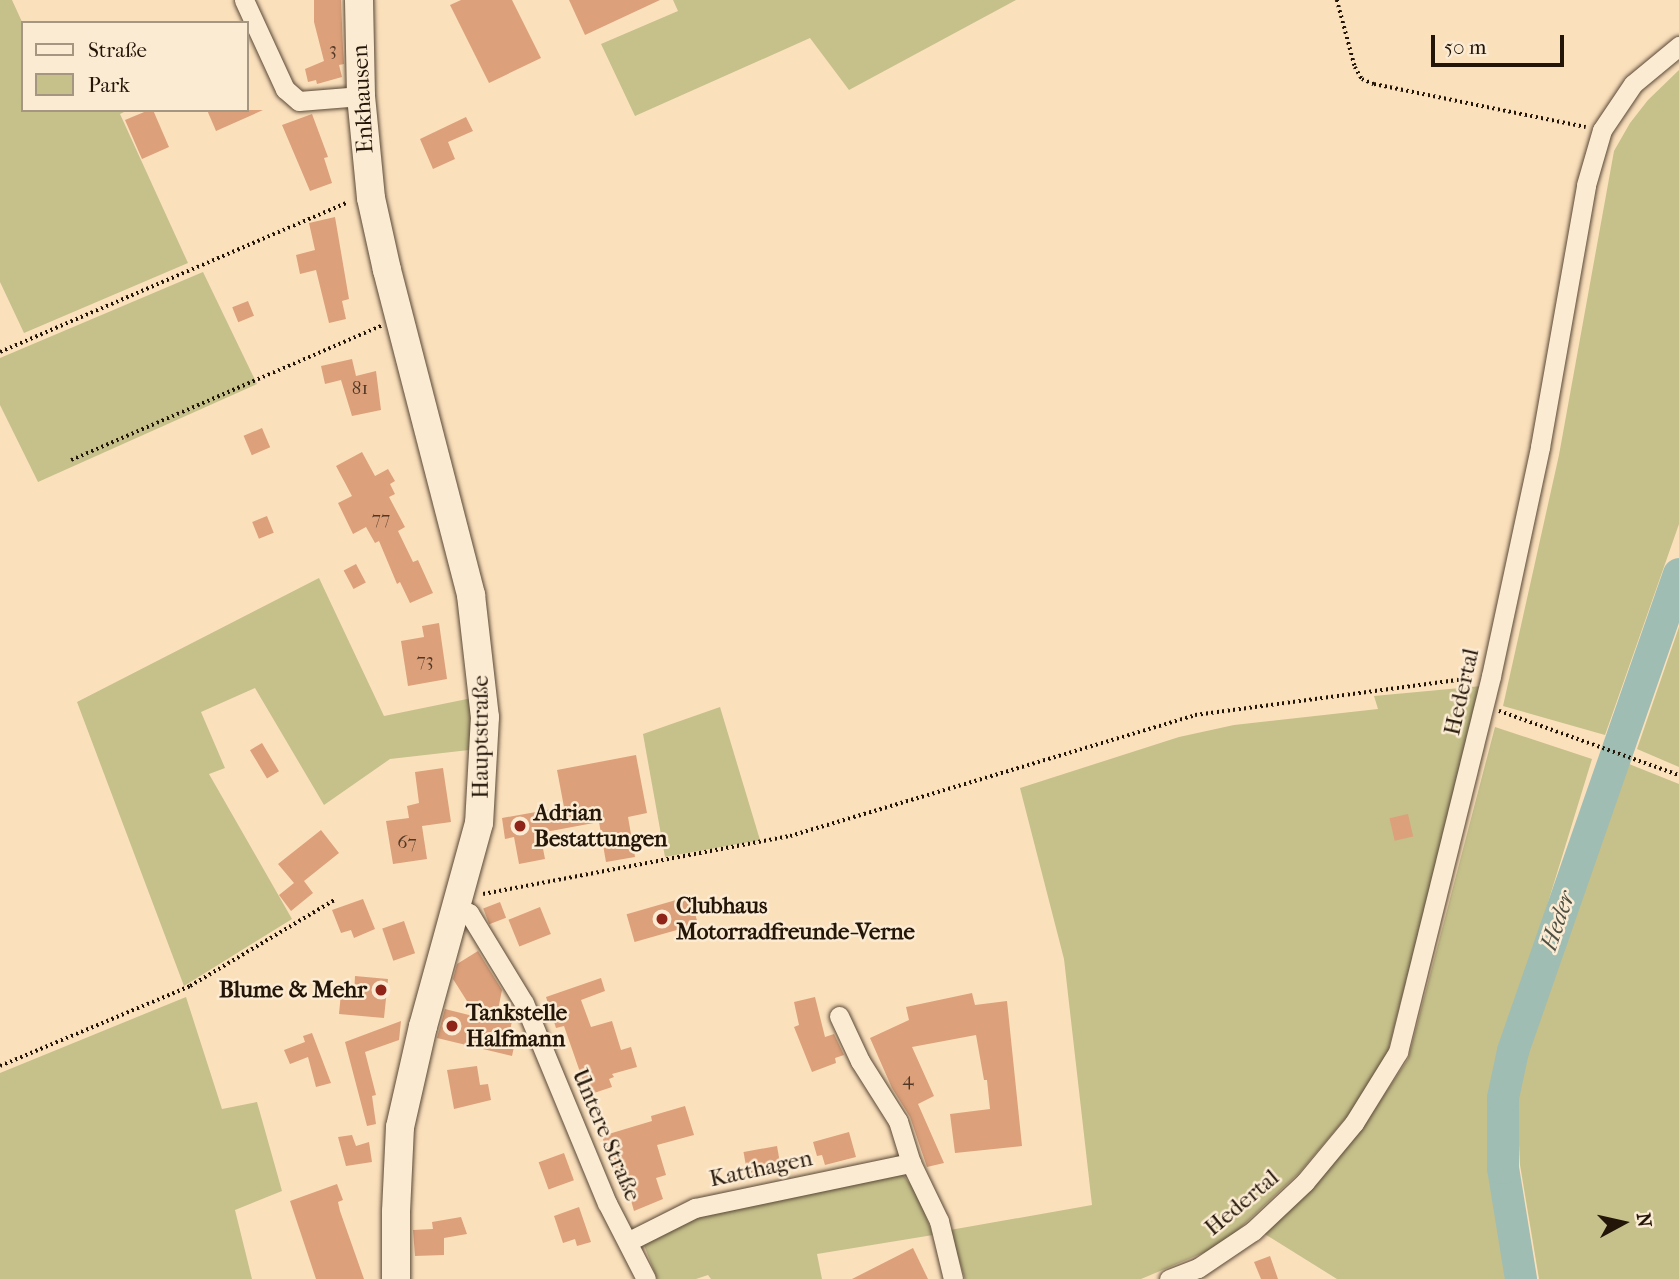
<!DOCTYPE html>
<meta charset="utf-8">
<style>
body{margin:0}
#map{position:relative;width:1679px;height:1279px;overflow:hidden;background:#fbe0bc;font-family:"IM FELL French Canon",serif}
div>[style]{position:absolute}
.green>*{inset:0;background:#c6c08b}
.river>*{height:32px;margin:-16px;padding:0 16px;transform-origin:16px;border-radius:16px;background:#9fbdb2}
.building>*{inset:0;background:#dca07b;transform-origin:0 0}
.path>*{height:3.5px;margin-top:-1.75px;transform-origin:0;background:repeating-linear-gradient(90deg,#231609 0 2px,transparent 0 5.5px)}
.roads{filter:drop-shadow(0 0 2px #594836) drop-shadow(0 0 2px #594836)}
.street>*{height:19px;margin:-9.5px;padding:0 9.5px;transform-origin:9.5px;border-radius:9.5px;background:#fcebd3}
.secondary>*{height:28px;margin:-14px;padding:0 14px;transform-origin:14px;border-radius:14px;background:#fcebd3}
.dots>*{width:19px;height:19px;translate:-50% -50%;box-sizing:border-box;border:4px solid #fcebd3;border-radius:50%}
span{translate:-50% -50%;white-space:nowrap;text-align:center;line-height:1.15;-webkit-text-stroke:5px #fcebd3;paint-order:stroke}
.number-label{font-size:19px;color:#513826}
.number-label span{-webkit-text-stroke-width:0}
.street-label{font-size:23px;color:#231609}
.poi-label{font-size:23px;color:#231609;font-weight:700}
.left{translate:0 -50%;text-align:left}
.right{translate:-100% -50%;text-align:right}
.water-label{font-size:24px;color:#4e5044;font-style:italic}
.legend{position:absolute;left:21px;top:21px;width:228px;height:91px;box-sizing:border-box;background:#fcebd3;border:2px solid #a59682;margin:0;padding:9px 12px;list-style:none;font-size:21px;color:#231609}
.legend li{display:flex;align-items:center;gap:14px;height:35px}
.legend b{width:35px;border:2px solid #a59682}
.north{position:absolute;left:1588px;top:1188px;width:70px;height:70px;-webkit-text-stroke:5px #fcebd3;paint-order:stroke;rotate:82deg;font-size:19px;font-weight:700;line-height:28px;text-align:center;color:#231609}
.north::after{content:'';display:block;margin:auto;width:24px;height:32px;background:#231609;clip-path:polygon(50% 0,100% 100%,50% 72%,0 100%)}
.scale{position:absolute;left:1431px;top:35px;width:133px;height:32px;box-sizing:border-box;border:4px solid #231609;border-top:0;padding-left:9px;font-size:21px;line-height:24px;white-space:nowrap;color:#231609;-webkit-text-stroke:5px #fcebd3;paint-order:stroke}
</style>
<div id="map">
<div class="green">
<div style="clip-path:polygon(0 0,12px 0,23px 24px,23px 110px,128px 110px,120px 114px,188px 263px,24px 333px,0 282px)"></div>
<div style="clip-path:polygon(673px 0,1016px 0,849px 90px,810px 38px,635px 116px,601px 44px,678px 11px)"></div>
<div style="clip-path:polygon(1679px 70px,1679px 524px,1605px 735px,1503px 706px,1559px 455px,1614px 151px,1630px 123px,1648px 100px)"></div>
<div style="clip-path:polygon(203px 272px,257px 384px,38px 482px,0 405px,0 358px)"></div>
<div style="clip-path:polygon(319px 578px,384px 716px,472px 698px,469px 750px,390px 759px,324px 805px,255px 688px,201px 712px,225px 768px,209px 774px,292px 919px,184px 986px,77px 702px)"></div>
<div style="clip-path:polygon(1679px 627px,1679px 767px,1637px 749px)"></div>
<div style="clip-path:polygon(1482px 686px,1387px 1055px,1349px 1114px,1299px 1173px,1222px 1245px,1141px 1279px,965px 1279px,950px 1230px,1092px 1205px,1064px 959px,1020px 788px,1179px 737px,1234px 725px,1378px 709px,1374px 696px)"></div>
<div style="clip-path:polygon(720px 707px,760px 840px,665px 857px,643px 734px)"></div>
<div style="clip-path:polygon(1495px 727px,1592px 759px,1504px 1046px,1494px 1096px,1493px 1170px,1511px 1279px,1337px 1279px,1263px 1233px,1362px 1128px,1408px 1059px)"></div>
<div style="clip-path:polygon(1629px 764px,1679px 784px,1679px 1279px,1539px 1279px,1520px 1165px,1517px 1104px,1528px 1050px)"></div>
<div style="clip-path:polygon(186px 997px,222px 1109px,257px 1102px,282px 1191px,235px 1210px,252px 1279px,0 1279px,0 1073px)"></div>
<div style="clip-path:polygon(887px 1173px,903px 1175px,916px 1191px,933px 1235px,817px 1254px,822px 1279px,711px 1279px,708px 1275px,696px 1279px,657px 1279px,644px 1245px,650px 1234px,704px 1213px)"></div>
</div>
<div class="river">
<div style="left:1521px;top:1279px;width:112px;rotate:-99.2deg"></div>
<div style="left:1503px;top:1168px;width:70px;rotate:-90deg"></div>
<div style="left:1503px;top:1098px;width:48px;rotate:-78deg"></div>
<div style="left:1513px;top:1051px;width:505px;rotate:-70.81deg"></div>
</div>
<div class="building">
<div style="clip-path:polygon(314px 0,341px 0,343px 48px,344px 64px,339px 65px,342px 77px,317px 84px,316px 80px,308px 82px,305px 69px,324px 61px,314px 22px)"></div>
<div style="clip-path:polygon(461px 0,512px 0,541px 58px,489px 83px,450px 5px)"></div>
<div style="clip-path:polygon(569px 0,660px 0,585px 35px)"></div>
<div style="clip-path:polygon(149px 110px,153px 110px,169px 147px,142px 159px,125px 120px)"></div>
<div style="clip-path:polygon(207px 110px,263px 110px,216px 131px)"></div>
<div style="clip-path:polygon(312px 114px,328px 157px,324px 158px,332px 183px,310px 191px,282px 125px)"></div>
<div style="clip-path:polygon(466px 117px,473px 131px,448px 142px,455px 159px,433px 169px,420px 139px)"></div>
<div style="clip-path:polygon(335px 217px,349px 299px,342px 301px,346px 319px,329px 323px,316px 270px,300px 274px,296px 255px,315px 250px,309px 223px)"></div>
<div style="left:248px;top:301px;width:16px;height:17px;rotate:68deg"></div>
<div style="clip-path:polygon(352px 359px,356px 376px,376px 371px,381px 410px,352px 416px,341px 380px,325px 384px,321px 366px)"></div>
<div style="left:262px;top:428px;width:21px;height:20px;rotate:67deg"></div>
<div style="clip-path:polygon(362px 452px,375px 476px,388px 469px,395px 481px,390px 484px,395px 494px,389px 497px,405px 527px,398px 531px,413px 562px,418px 560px,433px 593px,410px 603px,400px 582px,397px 584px,379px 541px,375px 543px,366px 527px,353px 534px,338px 503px,352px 496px,336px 466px)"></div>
<div style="left:267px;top:516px;width:18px;height:16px;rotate:68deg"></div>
<div style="left:356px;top:564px;width:21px;height:14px;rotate:62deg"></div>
<div style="clip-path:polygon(439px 623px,447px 679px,408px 686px,401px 641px,424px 637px,422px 626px)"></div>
<div style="left:262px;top:743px;width:33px;height:14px;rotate:59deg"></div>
<div style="clip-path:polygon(636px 755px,647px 813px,628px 817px,635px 857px,606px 862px,599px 822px,540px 833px,545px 859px,519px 864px,514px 837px,505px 839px,502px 818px,564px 807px,557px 770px)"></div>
<div style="clip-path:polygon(443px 768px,451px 822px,422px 826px,427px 859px,393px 864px,386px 821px,409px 818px,407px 806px,419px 803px,415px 772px)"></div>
<div style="left:1408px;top:814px;width:23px;height:19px;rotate:77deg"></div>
<div style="clip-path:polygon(321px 830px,339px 853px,304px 881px,313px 893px,291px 911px,279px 895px,294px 883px,278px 864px)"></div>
<div style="left:690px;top:896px;width:29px;height:66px;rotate:74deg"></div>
<div style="clip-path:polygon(363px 899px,375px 929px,354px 938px,351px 930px,341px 933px,332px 910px)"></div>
<div style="left:500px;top:902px;width:17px;height:18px;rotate:69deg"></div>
<div style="left:540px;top:907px;width:29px;height:34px;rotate:68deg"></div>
<div style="left:404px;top:921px;width:34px;height:23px;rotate:71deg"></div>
<div style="clip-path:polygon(478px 951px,502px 990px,498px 1010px,506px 1013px,505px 1019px,512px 1021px,509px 1036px,516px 1038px,512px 1056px,437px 1038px,445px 1009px,477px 1017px,453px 979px,457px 964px)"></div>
<div style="clip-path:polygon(355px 976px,388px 979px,384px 1018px,339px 1014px,341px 993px,354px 995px)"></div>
<div style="clip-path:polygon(601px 978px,605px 991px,581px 1000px,591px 1027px,612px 1021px,621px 1050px,631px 1047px,637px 1067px,612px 1074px,614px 1077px,609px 1079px,612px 1087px,588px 1095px,564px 1026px,556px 1028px,546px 997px)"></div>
<div style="clip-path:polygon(972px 993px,975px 1005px,1007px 1001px,1022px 1146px,955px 1153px,950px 1114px,990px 1109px,987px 1080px,984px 1080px,976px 1035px,912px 1047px,934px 1096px,918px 1104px,944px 1163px,927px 1167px,910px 1117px,892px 1088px,870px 1038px,909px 1020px,906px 1007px)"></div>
<div style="clip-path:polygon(815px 997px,825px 1037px,834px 1034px,844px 1055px,835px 1058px,836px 1063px,812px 1072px,794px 1027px,799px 1025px,794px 1002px)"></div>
<div style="clip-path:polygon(401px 1021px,399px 1040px,365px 1052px,376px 1095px,372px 1096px,376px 1124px,367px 1126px,345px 1042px)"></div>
<div style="clip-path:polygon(312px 1033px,331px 1083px,316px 1087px,308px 1057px,290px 1064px,284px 1050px,305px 1042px,303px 1036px)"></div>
<div style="clip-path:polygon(477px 1066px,480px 1085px,488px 1084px,491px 1100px,454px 1109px,447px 1070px)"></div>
<div style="clip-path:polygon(685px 1106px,694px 1135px,657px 1145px,666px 1175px,656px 1178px,663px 1199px,634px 1211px,622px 1169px,613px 1171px,602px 1136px,652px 1121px,651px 1116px)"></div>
<div style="clip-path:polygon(849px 1132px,856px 1157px,825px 1165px,822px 1155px,817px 1156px,813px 1142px)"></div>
<div style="clip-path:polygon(352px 1135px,356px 1146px,369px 1142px,372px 1162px,346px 1166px,338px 1137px)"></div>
<div style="left:777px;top:1146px;width:27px;height:34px;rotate:80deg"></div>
<div style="left:564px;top:1153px;width:29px;height:27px;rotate:70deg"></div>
<div style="clip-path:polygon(337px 1184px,343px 1200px,338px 1202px,340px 1211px,364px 1279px,316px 1279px,290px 1201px)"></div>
<div style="clip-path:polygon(579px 1207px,591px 1242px,577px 1246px,575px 1239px,563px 1243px,554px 1216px)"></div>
<div style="clip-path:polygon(461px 1217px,467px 1234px,444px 1238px,444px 1255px,415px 1256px,413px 1230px,433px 1229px,432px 1222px)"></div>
<div style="clip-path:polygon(913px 1248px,928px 1279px,852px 1279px)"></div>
<div style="clip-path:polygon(1270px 1256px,1278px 1279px,1261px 1279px,1254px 1262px)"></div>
</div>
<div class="path">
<div style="left:1337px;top:0;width:69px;rotate:75deg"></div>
<div style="left:1355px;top:67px;width:14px;rotate:60deg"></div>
<div style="left:1362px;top:79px;width:13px;rotate:23deg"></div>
<div style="left:1374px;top:84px;width:216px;rotate:11.5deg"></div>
<div style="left:0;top:352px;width:379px;rotate:-23.3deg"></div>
<div style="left:71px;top:460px;width:338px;rotate:-23.4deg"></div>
<div style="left:1499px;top:711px;width:191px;rotate:19.6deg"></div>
<div style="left:483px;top:894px;width:312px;rotate:-10.7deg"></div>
<div style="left:790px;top:836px;width:423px;rotate:-16.6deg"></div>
<div style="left:1195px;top:715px;width:279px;rotate:-7.6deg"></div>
<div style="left:0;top:1066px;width:206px;rotate:-22.8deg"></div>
<div style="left:190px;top:986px;width:168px;rotate:-30.8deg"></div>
</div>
<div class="roads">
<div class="street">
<div style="left:244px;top:0;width:98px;rotate:65.3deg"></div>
<div style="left:285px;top:89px;width:18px;rotate:41deg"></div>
<div style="left:299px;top:101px;width:62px;rotate:-4.6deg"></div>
<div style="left:455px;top:908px;width:15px;rotate:20deg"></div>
<div style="left:469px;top:913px;width:105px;rotate:58.6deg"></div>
<div style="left:524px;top:1003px;width:217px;rotate:67.5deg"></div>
<div style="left:607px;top:1203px;width:85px;rotate:62.8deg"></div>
<div style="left:839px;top:1016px;width:50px;rotate:65deg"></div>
<div style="left:860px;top:1061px;width:71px;rotate:57.7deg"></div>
<div style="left:898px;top:1121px;width:44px;rotate:72.8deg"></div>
<div style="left:629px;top:1241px;width:74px;rotate:-26.6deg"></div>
<div style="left:695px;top:1208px;width:221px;rotate:-11.8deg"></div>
<div style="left:911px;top:1163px;width:64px;rotate:64.2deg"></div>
<div style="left:939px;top:1221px;width:60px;rotate:76.4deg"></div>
<div style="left:1169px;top:1279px;width:31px;rotate:-21deg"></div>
<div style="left:1198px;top:1268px;width:66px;rotate:-33.9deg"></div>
<div style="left:1253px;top:1231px;width:71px;rotate:-43.3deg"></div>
<div style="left:1305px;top:1182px;width:77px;rotate:-50.3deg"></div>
<div style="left:1354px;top:1123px;width:84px;rotate:-58.2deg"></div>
<div style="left:1398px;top:1052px;width:387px;rotate:-76.1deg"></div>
<div style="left:1491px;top:676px;width:234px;rotate:-77.9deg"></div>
<div style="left:1540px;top:447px;width:266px;rotate:-80deg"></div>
<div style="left:1586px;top:185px;width:57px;rotate:-73.8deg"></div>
<div style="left:1602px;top:130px;width:55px;rotate:-56deg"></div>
<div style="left:1633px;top:84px;width:60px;rotate:-39.6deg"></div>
</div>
<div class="secondary">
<div style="left:359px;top:0;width:96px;rotate:88.8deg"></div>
<div style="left:361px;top:96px;width:102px;rotate:84.4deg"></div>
<div style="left:371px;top:198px;width:74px;rotate:77.5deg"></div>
<div style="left:387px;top:270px;width:336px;rotate:75.5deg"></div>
<div style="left:471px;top:595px;width:123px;rotate:83.5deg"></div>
<div style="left:485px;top:717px;width:106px;rotate:93.2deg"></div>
<div style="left:479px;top:823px;width:211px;rotate:105.4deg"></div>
<div style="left:423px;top:1026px;width:104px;rotate:102.8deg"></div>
<div style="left:400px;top:1127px;width:85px;rotate:92.7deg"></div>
<div style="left:396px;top:1212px;width:67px;rotate:90deg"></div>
</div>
</div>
<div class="dots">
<div style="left:520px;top:826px;background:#8f2418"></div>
<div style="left:662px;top:919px;background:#8f2418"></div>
<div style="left:381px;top:990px;background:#8f2418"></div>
<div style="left:452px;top:1026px;background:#8f2418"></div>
</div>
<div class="number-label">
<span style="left:333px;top:50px">3</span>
<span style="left:360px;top:389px">81</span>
<span style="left:381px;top:519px">77</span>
<span style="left:425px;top:661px">73</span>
<span style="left:407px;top:843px">67</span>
<span style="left:908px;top:1080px">4</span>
</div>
<div class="street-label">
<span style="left:363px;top:99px;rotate:-93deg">Enkhausen</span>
<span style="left:1462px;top:692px;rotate:-77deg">Hedertal</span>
<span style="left:481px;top:737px;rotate:-90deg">Hauptstraße</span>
<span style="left:606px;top:1135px;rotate:67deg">Untere Straße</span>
<span style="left:761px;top:1169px;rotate:-12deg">Katthagen</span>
<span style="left:1242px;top:1203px;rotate:-40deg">Hedertal</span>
</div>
<div class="poi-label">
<span class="left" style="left:534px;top:826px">Adrian<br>Bestattungen</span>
<span class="left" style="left:676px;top:919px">Clubhaus<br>Motorradfreunde-Verne</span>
<span class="right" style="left:367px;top:990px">Blume &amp; Mehr</span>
<span class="left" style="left:466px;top:1026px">Tankstelle<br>Halfmann</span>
</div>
<div class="water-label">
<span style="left:1558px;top:921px;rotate:-71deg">Heder</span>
</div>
<ul class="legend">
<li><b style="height:9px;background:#fcebd3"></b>Straße</li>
<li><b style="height:19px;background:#c6c08b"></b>Park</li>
</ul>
<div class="north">N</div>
<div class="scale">50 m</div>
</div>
